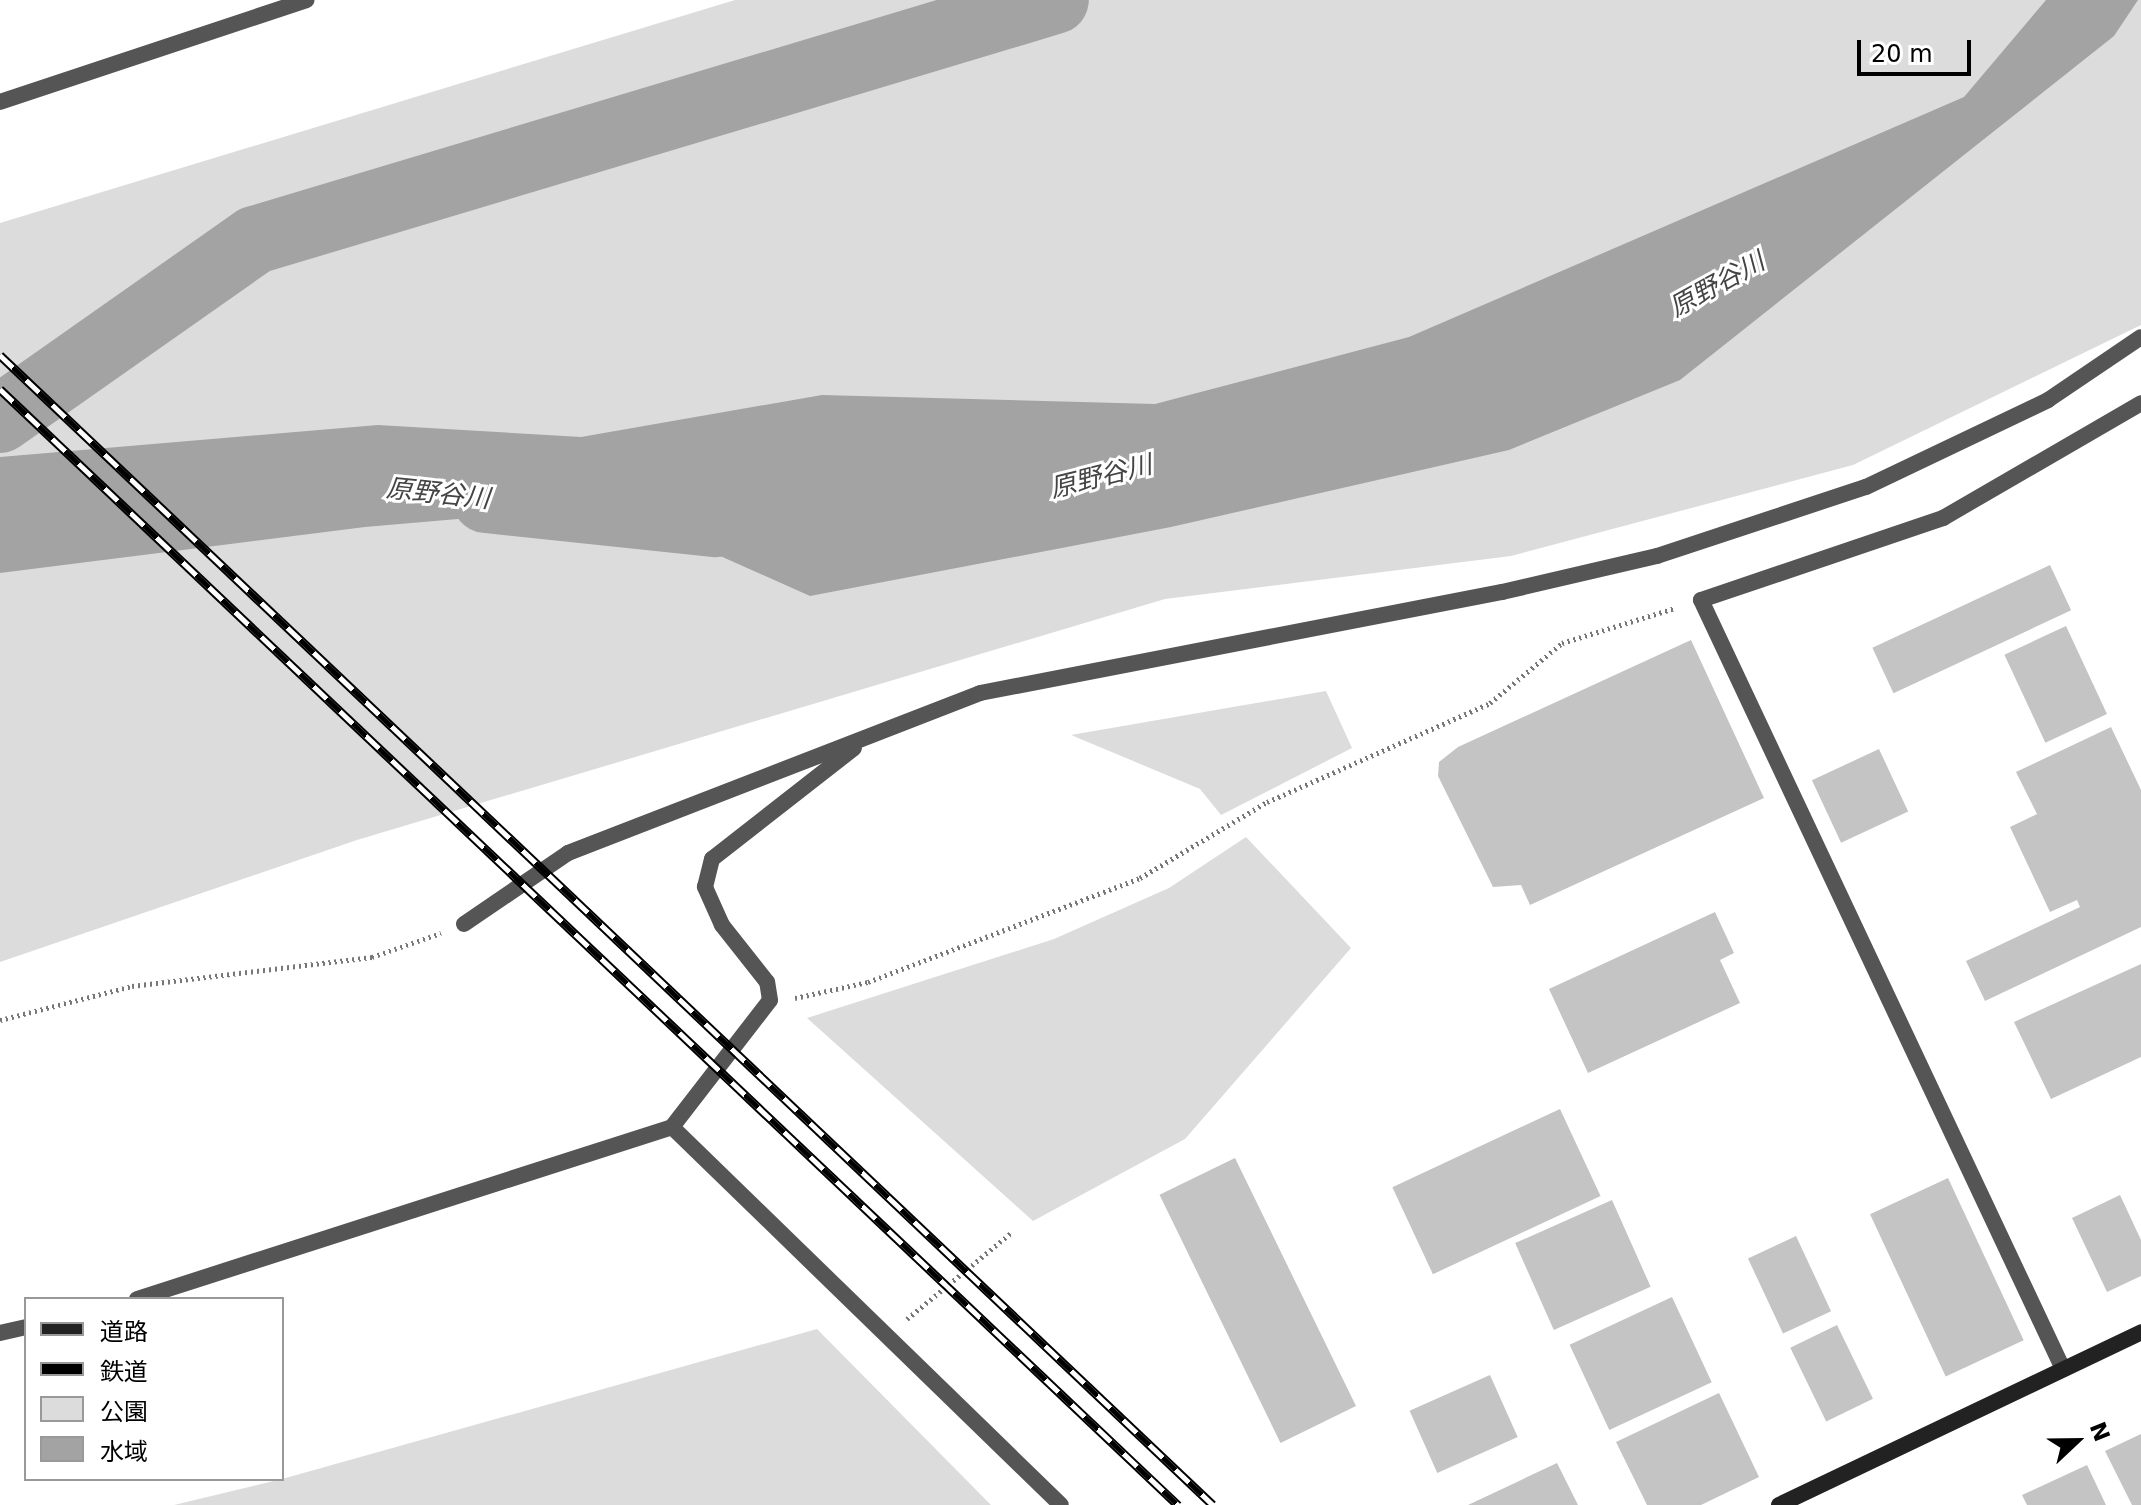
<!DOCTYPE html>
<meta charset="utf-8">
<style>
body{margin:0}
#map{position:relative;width:2141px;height:1505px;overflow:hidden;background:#fff;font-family:"DejaVu Sans","Noto Sans JP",sans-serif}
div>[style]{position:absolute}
.green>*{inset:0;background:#dcdcdc}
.water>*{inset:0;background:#a3a3a3}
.river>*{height:68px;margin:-34px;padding:0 34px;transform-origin:34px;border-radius:34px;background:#a3a3a3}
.building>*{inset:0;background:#c4c4c4;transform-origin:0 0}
.path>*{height:5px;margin-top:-2.5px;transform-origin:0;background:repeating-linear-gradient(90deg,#777 0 2px,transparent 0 6px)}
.street>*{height:16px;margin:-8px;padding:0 8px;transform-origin:8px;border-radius:8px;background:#555}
.secondary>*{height:16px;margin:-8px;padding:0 8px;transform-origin:8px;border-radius:8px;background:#222}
.rail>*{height:9px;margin-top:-4.5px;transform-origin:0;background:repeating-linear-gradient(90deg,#fff 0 18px,#000 0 36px);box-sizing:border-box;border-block:2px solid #000}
span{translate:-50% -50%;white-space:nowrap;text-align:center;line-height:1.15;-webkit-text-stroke:6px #fff;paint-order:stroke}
.water-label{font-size:26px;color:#444;font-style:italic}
.legend{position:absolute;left:24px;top:1297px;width:260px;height:184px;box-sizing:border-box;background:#fff;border:2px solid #999;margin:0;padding:10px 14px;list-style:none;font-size:24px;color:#000}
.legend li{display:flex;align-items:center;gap:16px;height:40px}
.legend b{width:40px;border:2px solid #999}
.north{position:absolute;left:2037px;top:1401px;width:80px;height:80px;-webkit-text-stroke:6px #fff;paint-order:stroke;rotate:68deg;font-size:22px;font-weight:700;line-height:32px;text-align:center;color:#000}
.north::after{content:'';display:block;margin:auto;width:28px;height:36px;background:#000;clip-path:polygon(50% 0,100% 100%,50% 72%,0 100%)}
.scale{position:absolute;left:1857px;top:40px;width:114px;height:36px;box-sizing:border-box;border:4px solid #000;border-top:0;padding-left:10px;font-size:24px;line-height:28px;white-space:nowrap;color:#000;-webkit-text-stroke:6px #fff;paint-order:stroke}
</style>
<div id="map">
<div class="green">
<div style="clip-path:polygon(735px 0,2141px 0,2141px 325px,1853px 465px,1511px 556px,1165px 599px,357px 840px,0 962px,0 223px)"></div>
<div style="clip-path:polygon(1326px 691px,1352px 748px,1221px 815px,1200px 789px,1071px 735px)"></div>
<div style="clip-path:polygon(1246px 837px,1351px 948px,1185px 1139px,1033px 1221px,807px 1018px,1054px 939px,1169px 888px)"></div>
<div style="clip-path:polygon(817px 1329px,991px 1505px,174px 1505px,282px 1479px)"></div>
</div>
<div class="water">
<div style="clip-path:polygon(2046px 0,2138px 0,2114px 36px,1680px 380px,1509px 450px,1171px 527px,810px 596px,608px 506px,365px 527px,0 573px,0 457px,378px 425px,581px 437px,822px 395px,1155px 404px,1409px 337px,1964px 97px)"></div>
</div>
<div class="river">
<div style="left:0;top:419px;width:312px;rotate:-35.1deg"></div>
<div style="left:255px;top:240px;width:835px;rotate:-16.7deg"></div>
<div style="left:486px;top:499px;width:231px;rotate:6deg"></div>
</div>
<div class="building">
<div style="left:2050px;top:565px;width:50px;height:196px;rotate:65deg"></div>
<div style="left:2066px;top:626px;width:97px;height:68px;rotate:65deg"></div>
<div style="clip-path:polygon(1691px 640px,1764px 798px,1530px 905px,1521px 885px,1493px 887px,1438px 776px,1439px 762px,1458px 747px)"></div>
<div style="clip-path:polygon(2111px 727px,2141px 790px,2141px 927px,1985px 1001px,1966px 961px,2080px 907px,2077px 900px,2050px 912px,2010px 827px,2037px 814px,2016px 772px)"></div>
<div style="left:1879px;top:749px;width:69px;height:74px;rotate:65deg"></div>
<div style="clip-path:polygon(1715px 912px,1734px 953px,1720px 960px,1740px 1003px,1588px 1073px,1549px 989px)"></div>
<div style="clip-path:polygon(2141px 964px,2141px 1057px,2051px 1099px,2014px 1022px)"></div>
<div style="left:1560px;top:1109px;width:96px;height:185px;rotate:65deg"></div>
<div style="left:1235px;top:1158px;width:276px;height:84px;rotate:64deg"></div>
<div style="left:1948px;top:1178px;width:179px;height:86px;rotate:65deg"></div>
<div style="clip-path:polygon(2120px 1195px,2141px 1240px,2141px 1276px,2107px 1292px,2072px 1218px)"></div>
<div style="left:1612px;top:1200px;width:95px;height:106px;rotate:66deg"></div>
<div style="left:1796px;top:1236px;width:83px;height:53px;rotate:65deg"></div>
<div style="left:1672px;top:1297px;width:94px;height:113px;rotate:65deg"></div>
<div style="left:1837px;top:1325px;width:82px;height:52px;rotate:64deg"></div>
<div style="left:1490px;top:1375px;width:68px;height:88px;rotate:66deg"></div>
<div style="clip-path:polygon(1719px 1393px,1759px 1477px,1701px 1505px,1647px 1505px,1616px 1442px)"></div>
<div style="clip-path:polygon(2141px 1434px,2141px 1505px,2132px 1505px,2105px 1451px)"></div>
<div style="clip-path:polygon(1557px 1463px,1578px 1505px,1468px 1505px)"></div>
<div style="clip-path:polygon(2087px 1465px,2106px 1505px,2027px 1505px,2022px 1495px)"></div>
</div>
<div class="path">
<div style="left:795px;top:998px;width:75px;rotate:-12.4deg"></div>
<div style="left:868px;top:982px;width:291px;rotate:-20.9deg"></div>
<div style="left:1140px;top:878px;width:148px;rotate:-30.9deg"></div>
<div style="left:1267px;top:802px;width:244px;rotate:-23.9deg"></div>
<div style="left:1490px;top:703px;width:94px;rotate:-39.8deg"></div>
<div style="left:1562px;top:643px;width:118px;rotate:-17.2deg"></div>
<div style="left:0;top:1020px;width:136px;rotate:-14.4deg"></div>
<div style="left:132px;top:986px;width:242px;rotate:-6.9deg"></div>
<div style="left:372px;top:957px;width:73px;rotate:-19.2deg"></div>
<div style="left:907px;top:1319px;width:135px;rotate:-39.6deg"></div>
</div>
<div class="street">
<div style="left:0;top:102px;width:323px;rotate:-18.4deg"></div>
<div style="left:464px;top:924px;width:126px;rotate:-34.3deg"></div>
<div style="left:568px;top:853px;width:442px;rotate:-21.2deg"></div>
<div style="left:980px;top:693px;width:532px;rotate:-10.95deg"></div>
<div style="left:1502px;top:592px;width:159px;rotate:-13.1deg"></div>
<div style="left:1657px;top:556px;width:220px;rotate:-18.3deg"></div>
<div style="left:1866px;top:487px;width:202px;rotate:-25.5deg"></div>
<div style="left:2048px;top:400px;width:112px;rotate:-34.1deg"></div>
<div style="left:672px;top:1127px;width:160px;rotate:-52.3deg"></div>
<div style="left:770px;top:1000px;width:18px;rotate:-99deg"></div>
<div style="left:767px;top:982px;width:73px;rotate:-128.3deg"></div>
<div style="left:722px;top:925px;width:42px;rotate:-114.1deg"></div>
<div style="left:705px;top:887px;width:29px;rotate:-76deg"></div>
<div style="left:712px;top:859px;width:180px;rotate:-38deg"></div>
<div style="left:137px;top:1299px;width:562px;rotate:-17.82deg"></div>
<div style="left:672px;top:1127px;width:542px;rotate:44.18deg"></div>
<div style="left:0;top:1333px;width:27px;rotate:-13deg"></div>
<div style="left:2063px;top:1369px;width:850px;rotate:-115.21deg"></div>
<div style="left:1701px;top:600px;width:256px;rotate:-18.7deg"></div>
<div style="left:1943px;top:518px;width:229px;rotate:-30.1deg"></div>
</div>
<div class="secondary">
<div style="left:1779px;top:1505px;width:401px;rotate:-25.5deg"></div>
</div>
<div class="rail">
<div style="left:0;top:355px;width:1671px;rotate:43.47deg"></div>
<div style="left:0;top:389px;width:1623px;rotate:43.45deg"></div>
</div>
<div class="water-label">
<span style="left:1717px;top:285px;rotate:-29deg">原野谷川</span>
<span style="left:1101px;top:477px;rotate:-14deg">原野谷川</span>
<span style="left:438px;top:494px;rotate:6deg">原野谷川</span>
</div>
<ul class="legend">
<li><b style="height:10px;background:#222"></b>道路</li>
<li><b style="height:10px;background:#000"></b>鉄道</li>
<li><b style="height:22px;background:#dcdcdc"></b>公園</li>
<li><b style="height:22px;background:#a3a3a3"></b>水域</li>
</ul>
<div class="north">N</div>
<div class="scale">20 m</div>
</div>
